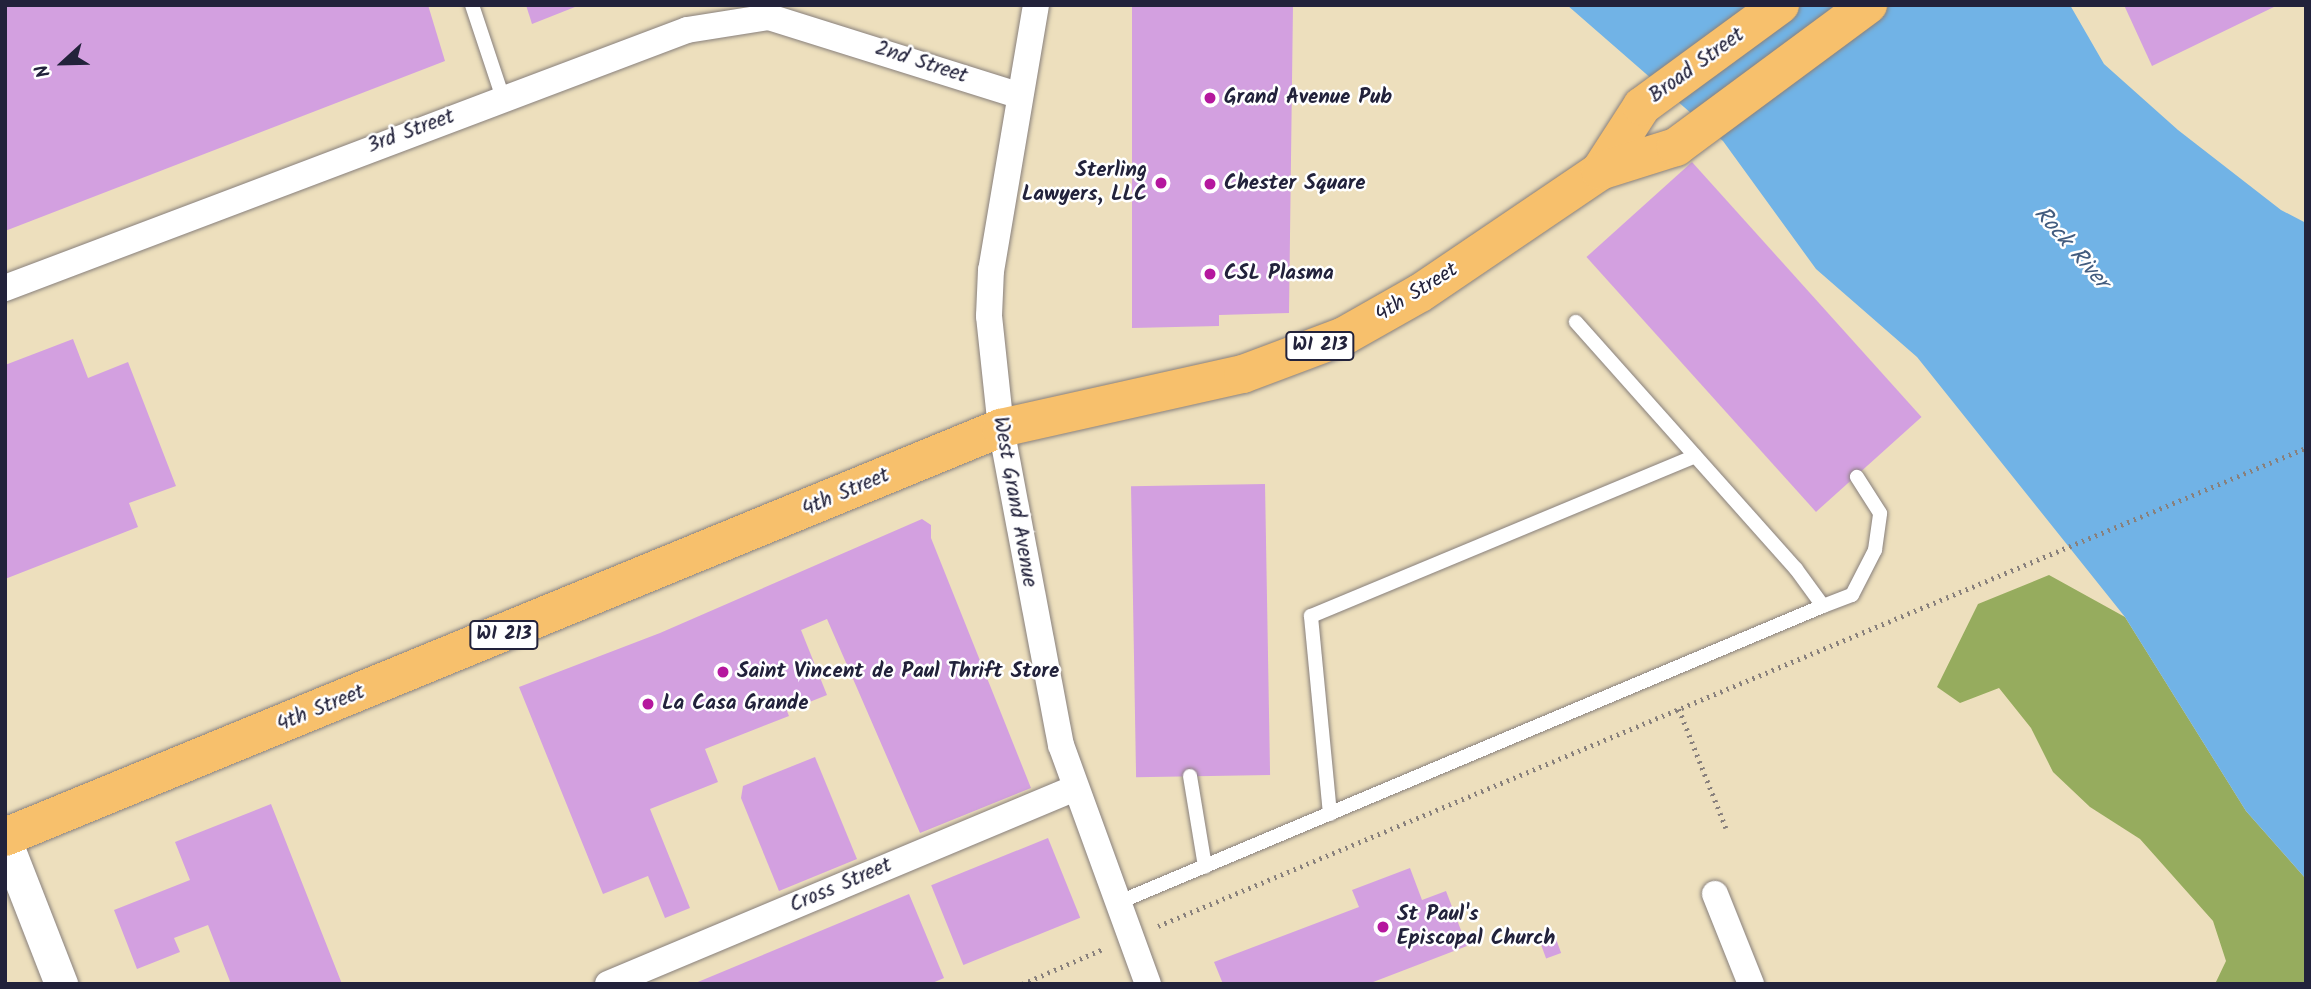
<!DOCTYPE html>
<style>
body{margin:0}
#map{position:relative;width:2311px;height:989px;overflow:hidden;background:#eddfbd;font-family:Kalam,sans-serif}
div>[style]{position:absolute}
.forest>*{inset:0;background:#96ac5e}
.water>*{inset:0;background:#71b3e6}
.building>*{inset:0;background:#d3a0e0;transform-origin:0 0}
.path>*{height:4.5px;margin-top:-2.25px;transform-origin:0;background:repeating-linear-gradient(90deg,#88807c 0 2px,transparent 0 7px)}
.roads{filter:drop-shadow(0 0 2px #88807c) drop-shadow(0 0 2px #88807c)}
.service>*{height:14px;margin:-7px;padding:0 7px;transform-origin:7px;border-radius:7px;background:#fff}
.minor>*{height:26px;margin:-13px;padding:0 13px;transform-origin:13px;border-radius:13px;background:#fff}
.tertiary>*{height:33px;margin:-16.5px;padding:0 16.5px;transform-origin:16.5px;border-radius:16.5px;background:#fff}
.primary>*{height:38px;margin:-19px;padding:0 19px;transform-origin:19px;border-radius:19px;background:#f7c06c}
.dots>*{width:19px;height:19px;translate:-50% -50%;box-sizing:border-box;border:4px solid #fff;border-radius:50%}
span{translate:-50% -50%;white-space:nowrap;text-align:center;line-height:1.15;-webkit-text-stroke:5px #fff;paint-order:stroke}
.shield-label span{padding:2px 5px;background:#fff;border:2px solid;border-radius:5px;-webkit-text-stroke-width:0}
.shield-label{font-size:19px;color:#22223b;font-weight:700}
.street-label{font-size:21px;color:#22223b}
.poi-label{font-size:21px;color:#22223b;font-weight:700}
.left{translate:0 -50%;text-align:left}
.right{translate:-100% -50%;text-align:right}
.water-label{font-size:23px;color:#425c7f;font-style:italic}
.frame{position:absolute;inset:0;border:7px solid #22223b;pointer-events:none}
.north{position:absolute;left:28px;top:28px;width:70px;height:70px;-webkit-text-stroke:5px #fff;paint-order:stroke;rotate:248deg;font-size:19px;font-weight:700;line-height:28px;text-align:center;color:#22223b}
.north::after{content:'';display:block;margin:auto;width:24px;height:32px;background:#22223b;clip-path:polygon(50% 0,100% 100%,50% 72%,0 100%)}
</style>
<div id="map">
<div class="forest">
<div style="clip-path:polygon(2049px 575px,2125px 617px,2246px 811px,2306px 879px,2306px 984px,2215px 984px,2226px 961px,2213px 921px,2140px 839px,2090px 807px,2053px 772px,2031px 728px,1999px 688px,1960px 703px,1937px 687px,1978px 604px)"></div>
</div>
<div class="water">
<div style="clip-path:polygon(1567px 5px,2070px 5px,2104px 64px,2178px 130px,2281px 210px,2306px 223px,2306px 879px,2246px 811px,2125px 617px,1917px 357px,1816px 269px,1723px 141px)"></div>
</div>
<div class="building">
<div style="clip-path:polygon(5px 5px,428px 5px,445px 61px,5px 231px)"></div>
<div style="clip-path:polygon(526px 5px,580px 5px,532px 24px)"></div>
<div style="clip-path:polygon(1132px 5px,1293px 5px,1289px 313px,1219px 315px,1219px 326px,1132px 328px)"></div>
<div style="clip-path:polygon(2124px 5px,2278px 5px,2152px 66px)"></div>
<div style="left:1692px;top:162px;width:343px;height:142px;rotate:48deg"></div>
<div style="clip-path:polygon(73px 339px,88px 378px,128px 362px,176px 486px,129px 503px,138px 527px,5px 579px,5px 365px)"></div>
<div style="left:1265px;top:484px;width:291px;height:134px;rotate:89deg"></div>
<div style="clip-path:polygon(922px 519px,931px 525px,931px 538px,1031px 788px,920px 833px,827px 619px,801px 630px,827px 695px,787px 711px,789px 716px,705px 749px,718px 782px,650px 809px,690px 908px,665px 918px,648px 876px,603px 894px,519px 687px,660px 633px)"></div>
<div style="clip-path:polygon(815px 757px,857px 859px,779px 891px,741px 798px,743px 786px)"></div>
<div style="clip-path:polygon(271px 804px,342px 984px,231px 984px,208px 925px,174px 938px,180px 952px,137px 969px,114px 910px,190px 880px,175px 842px)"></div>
<div style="left:1048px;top:838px;width:86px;height:126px;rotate:68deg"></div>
<div style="clip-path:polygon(1410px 868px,1422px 900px,1446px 891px,1467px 946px,1368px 984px,1223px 984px,1214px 962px,1359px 907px,1352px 890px)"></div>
<div style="clip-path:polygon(909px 894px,944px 978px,930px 984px,693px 984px)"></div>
<div style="left:1556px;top:939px;width:15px;height:16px;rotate:70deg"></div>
</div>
<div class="path">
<div style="left:1679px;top:709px;width:128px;rotate:68.4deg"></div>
<div style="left:1158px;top:926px;width:1244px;rotate:-22.61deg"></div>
<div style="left:1022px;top:984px;width:90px;rotate:-23.4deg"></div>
</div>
<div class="roads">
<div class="service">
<div style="left:472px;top:5px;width:98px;rotate:71.6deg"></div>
<div style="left:1823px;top:606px;width:31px;rotate:-21deg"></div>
<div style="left:1852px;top:595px;width:51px;rotate:-62.9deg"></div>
<div style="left:1875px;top:550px;width:37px;rotate:-82deg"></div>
<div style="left:1880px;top:513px;width:43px;rotate:-122.6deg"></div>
<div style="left:1190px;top:776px;width:92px;rotate:80.6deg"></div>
<div style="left:1330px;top:814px;width:199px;rotate:-95.5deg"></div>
<div style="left:1311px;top:616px;width:416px;rotate:-22.6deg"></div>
<div style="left:1117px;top:903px;width:766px;rotate:-22.82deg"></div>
<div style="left:1823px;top:606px;width:46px;rotate:-126.1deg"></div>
<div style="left:1796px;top:569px;width:331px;rotate:-131.7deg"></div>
</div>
<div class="minor">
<div style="left:1036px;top:5px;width:269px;rotate:99.6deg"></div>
<div style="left:991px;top:270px;width:46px;rotate:92.5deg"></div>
<div style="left:989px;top:316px;width:113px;rotate:83.9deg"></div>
<div style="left:1001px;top:428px;width:323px;rotate:79.3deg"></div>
<div style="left:1061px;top:745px;width:254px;rotate:70deg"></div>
<div style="left:5px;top:288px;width:729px;rotate:-20.72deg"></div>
<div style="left:687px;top:30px;width:83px;rotate:-9deg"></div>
<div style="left:769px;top:17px;width:261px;rotate:17.4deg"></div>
<div style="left:1715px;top:894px;width:97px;rotate:68.2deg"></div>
<div style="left:608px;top:984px;width:506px;rotate:-22.77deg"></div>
</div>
<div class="tertiary">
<div style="left:5px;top:840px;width:155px;rotate:68.7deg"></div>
</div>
<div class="primary">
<div style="left:1600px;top:171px;width:77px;rotate:-57.1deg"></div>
<div style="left:1642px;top:106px;width:171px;rotate:-36.2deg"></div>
<div style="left:5px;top:837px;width:1077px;rotate:-22.33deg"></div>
<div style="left:1001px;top:428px;width:248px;rotate:-12.6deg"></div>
<div style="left:1243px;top:374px;width:108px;rotate:-20.6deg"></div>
<div style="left:1344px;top:336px;width:87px;rotate:-29.5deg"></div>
<div style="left:1420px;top:293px;width:217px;rotate:-34.1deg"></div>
<div style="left:1600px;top:171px;width:80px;rotate:-17.5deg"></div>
<div style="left:1676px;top:147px;width:239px;rotate:-36.5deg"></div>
</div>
</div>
<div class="dots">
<div style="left:1210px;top:98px;background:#b5179e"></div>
<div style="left:1161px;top:183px;background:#b5179e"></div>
<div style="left:1210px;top:184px;background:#b5179e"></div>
<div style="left:1210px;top:274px;background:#b5179e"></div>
<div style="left:723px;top:672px;background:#b5179e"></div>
<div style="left:648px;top:704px;background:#b5179e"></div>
<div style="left:1383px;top:927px;background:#b5179e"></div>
</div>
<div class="shield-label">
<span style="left:1320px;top:346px">WI 213</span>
<span style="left:504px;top:635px">WI 213</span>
</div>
<div class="street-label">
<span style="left:921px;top:63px;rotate:18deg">2nd Street</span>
<span style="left:1697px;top:66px;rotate:-36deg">Broad Street</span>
<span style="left:411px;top:132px;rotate:-20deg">3rd Street</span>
<span style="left:1417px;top:293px;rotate:-32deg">4th Street</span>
<span style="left:846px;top:493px;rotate:-23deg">4th Street</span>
<span style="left:1014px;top:502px;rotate:80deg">West Grand Avenue</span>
<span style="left:321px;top:709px;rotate:-22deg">4th Street</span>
<span style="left:841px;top:886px;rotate:-23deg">Cross Street</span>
</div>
<div class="poi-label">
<span class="left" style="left:1224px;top:98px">Grand Avenue Pub</span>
<span class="right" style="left:1147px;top:183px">Sterling<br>Lawyers, LLC</span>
<span class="left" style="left:1224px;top:184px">Chester Square</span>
<span class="left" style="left:1224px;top:274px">CSL Plasma</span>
<span class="left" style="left:737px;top:672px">Saint Vincent de Paul Thrift Store</span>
<span class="left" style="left:662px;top:704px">La Casa Grande</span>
<span class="left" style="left:1397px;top:927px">St Paul's<br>Episcopal Church</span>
</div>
<div class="water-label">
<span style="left:2071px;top:248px;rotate:49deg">Rock River</span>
</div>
<div class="frame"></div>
<div class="north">N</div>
</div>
